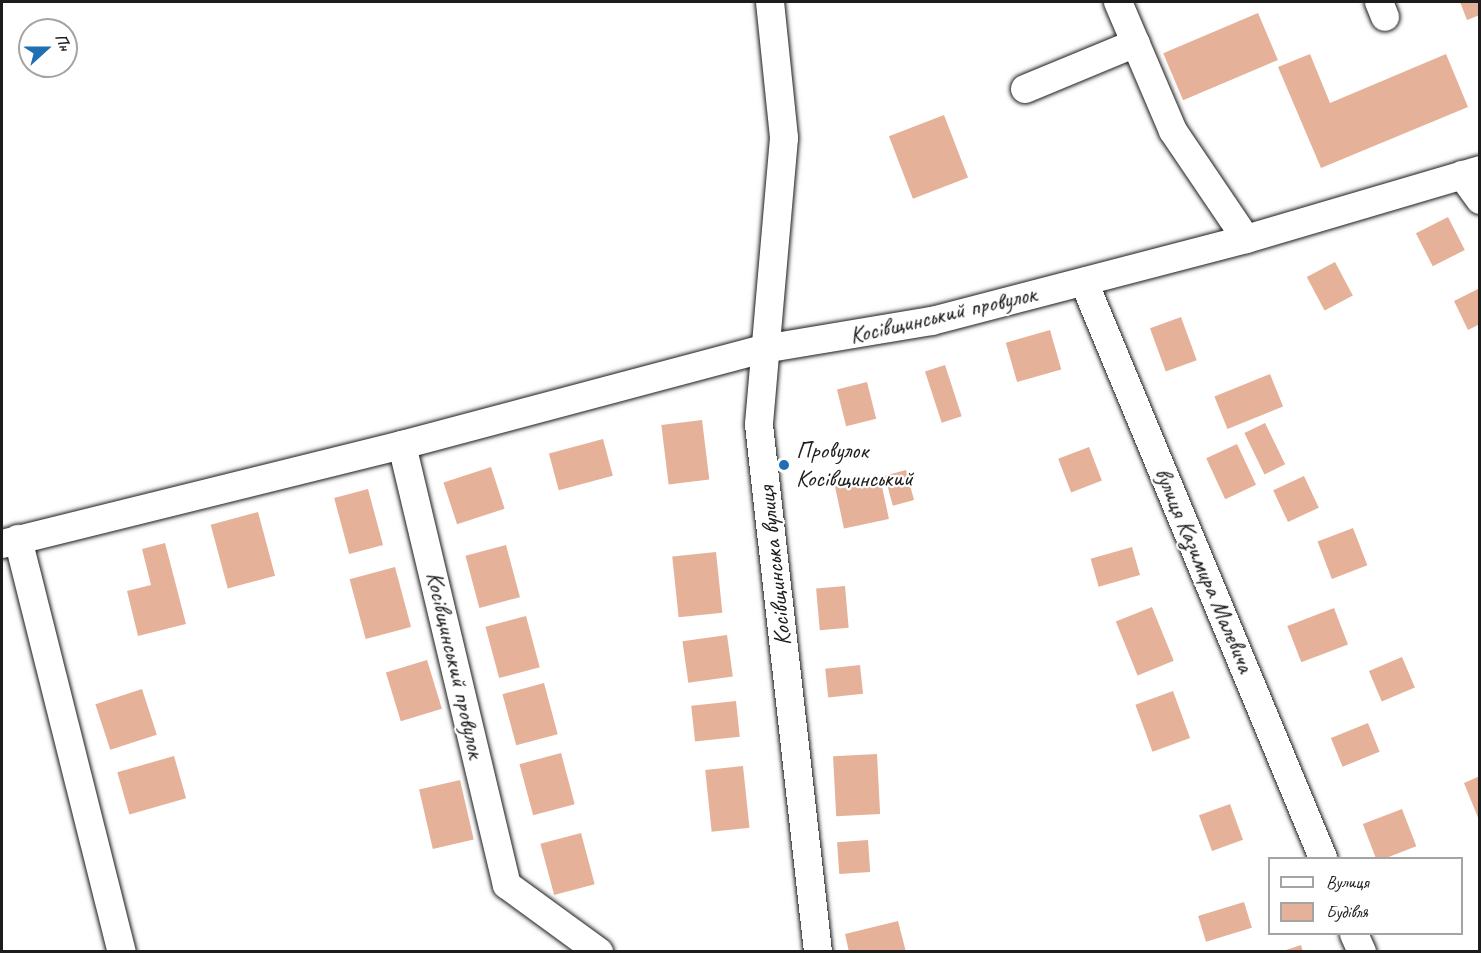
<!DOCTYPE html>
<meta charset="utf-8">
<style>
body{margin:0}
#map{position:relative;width:1481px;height:953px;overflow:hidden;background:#fff;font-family:Caveat,sans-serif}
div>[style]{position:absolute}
.building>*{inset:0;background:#e6b199;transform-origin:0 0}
.roads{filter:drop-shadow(0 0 2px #1c1c1c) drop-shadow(0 0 2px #1c1c1c)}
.minor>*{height:28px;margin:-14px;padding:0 14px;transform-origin:14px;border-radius:14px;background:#fff}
.dots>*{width:16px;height:16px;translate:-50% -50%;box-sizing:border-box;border:3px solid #fff;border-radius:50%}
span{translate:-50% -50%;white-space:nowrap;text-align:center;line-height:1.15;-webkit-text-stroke:4.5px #fff;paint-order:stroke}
.street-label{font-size:24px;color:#1c1c1c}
.poi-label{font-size:24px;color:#1c1c1c}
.left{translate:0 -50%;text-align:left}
.frame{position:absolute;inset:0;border:3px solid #1c1c1c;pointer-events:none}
.legend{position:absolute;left:1268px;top:857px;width:195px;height:78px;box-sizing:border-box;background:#fff;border:2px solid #a4a4a4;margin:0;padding:8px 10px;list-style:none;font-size:18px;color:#1c1c1c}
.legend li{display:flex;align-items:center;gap:12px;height:30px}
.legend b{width:30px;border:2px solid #a4a4a4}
.north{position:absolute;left:18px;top:18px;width:60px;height:60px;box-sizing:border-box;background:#fff;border:2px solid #a4a4a4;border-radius:50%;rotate:69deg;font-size:16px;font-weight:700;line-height:24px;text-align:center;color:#1c1c1c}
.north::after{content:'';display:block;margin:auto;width:21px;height:27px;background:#1f6fb2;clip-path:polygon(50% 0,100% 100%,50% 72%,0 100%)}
</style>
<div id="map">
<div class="building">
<div style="clip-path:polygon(1460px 2px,1480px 2px,1480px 15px,1467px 20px)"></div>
<div style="left:1258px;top:13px;width:51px;height:103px;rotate:67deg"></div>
<div style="clip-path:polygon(1310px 54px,1330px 103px,1446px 54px,1468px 107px,1321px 168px,1278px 67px)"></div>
<div style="left:944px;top:115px;width:67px;height:59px;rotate:69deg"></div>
<div style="left:1448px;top:217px;width:37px;height:36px;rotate:63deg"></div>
<div style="left:1335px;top:262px;width:38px;height:32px;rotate:62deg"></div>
<div style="clip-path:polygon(1480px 288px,1480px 324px,1468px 330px,1454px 301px)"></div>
<div style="left:1181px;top:317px;width:46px;height:33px;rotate:70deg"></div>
<div style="left:1050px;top:330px;width:41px;height:46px;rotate:74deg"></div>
<div style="left:945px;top:365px;width:54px;height:21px;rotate:72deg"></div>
<div style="left:1270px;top:374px;width:35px;height:60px;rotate:68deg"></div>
<div style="left:867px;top:382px;width:38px;height:31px;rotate:76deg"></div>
<div style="left:702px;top:420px;width:60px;height:41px;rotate:83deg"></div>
<div style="left:1265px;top:423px;width:46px;height:23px;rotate:64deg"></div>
<div style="left:603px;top:439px;width:38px;height:56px;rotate:75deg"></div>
<div style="left:1237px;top:444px;width:45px;height:34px;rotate:65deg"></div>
<div style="left:1089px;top:447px;width:36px;height:33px;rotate:69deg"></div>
<div style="left:491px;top:467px;width:44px;height:50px;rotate:72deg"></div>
<div style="left:906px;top:470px;width:31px;height:22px;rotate:75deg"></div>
<div style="left:1304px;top:476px;width:35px;height:34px;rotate:65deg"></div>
<div style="left:880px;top:477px;width:43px;height:46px;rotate:78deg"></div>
<div style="left:368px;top:489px;width:58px;height:35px;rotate:75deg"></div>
<div style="left:258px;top:512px;width:66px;height:49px;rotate:75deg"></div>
<div style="left:1353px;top:528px;width:40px;height:38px;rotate:69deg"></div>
<div style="clip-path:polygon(165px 543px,186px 624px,138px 636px,127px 591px,151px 585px,142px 549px)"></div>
<div style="left:506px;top:545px;width:54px;height:42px;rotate:75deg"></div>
<div style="left:1132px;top:547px;width:29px;height:43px;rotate:74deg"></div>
<div style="left:716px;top:552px;width:61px;height:44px;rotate:84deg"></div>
<div style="left:395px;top:567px;width:62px;height:47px;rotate:75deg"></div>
<div style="left:845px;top:586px;width:42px;height:29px;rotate:85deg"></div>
<div style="left:1152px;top:607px;width:58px;height:39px;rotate:68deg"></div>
<div style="left:1334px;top:608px;width:39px;height:50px;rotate:69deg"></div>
<div style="left:526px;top:616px;width:53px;height:42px;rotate:75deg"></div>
<div style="left:727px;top:635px;width:42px;height:45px;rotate:82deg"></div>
<div style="left:1402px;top:657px;width:33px;height:36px;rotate:67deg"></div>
<div style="left:427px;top:660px;width:51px;height:43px;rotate:73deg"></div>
<div style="left:860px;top:665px;width:29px;height:35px;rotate:84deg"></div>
<div style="left:544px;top:683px;width:53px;height:43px;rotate:75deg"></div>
<div style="left:142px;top:689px;width:48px;height:49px;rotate:72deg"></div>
<div style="left:1173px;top:691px;width:50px;height:40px;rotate:70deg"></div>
<div style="left:736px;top:701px;width:36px;height:45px;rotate:84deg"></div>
<div style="left:1368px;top:723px;width:31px;height:40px;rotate:68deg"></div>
<div style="left:561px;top:753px;width:53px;height:43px;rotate:75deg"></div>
<div style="left:877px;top:754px;width:60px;height:44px;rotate:87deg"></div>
<div style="left:174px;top:756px;width:44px;height:59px;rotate:74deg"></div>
<div style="left:743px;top:766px;width:62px;height:38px;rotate:84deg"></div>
<div style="clip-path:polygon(1480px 776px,1480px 820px,1479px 820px,1464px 783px)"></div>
<div style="left:460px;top:780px;width:61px;height:42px;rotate:77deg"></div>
<div style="left:1230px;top:804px;width:38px;height:33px;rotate:70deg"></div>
<div style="left:1402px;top:809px;width:40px;height:42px;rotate:69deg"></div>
<div style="left:581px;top:833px;width:53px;height:42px;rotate:75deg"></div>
<div style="left:868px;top:840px;width:32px;height:31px;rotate:86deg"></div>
<div style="left:1244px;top:902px;width:27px;height:48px;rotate:73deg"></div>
<div style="clip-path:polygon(898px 921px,906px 952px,849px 952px,845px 934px)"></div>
<div style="clip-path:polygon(1301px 945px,1303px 952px,1283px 952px,1283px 951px)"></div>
</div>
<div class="roads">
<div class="minor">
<div style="left:770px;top:2px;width:137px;rotate:84.1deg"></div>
<div style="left:784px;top:138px;width:288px;rotate:95deg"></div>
<div style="left:759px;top:425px;width:530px;rotate:83.61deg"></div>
<div style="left:1118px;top:2px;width:140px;rotate:66.9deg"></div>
<div style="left:1173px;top:131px;width:130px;rotate:55.9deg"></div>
<div style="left:1379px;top:2px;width:16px;rotate:68deg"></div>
<div style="left:1025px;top:89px;width:120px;rotate:-22.5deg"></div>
<div style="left:1462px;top:175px;width:31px;rotate:54deg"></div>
<div style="left:1084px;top:282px;width:624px;rotate:67.46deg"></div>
<div style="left:402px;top:445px;width:452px;rotate:76.6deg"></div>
<div style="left:507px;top:885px;width:114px;rotate:36.1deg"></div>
<div style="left:18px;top:539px;width:426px;rotate:75.9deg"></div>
<div style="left:2px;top:544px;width:412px;rotate:-13.9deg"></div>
<div style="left:402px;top:445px;width:375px;rotate:-14.9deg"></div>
<div style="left:764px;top:349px;width:170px;rotate:-9.5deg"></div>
<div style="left:932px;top:321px;width:325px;rotate:-14.6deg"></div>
<div style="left:1246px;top:239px;width:244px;rotate:-16.4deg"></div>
<div style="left:1354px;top:934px;width:20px;rotate:66deg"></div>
</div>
</div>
<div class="dots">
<div style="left:784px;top:465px;background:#1f6fb2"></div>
</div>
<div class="street-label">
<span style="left:943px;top:315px;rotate:-13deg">Косівщинський провулок</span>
<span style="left:775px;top:566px;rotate:-96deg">Косівщинська вулиця</span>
<span style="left:1204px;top:570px;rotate:67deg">вулиця Казимира Малевича</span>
<span style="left:455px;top:665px;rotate:77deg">Косівщинський провулок</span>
</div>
<div class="poi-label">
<span class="left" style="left:796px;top:465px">Провулок<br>Косівщинський</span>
</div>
<div class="frame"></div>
<ul class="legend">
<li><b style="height:8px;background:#fff"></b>Вулиця</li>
<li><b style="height:16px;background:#e6b199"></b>Будівля</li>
</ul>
<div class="north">Пн</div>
</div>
